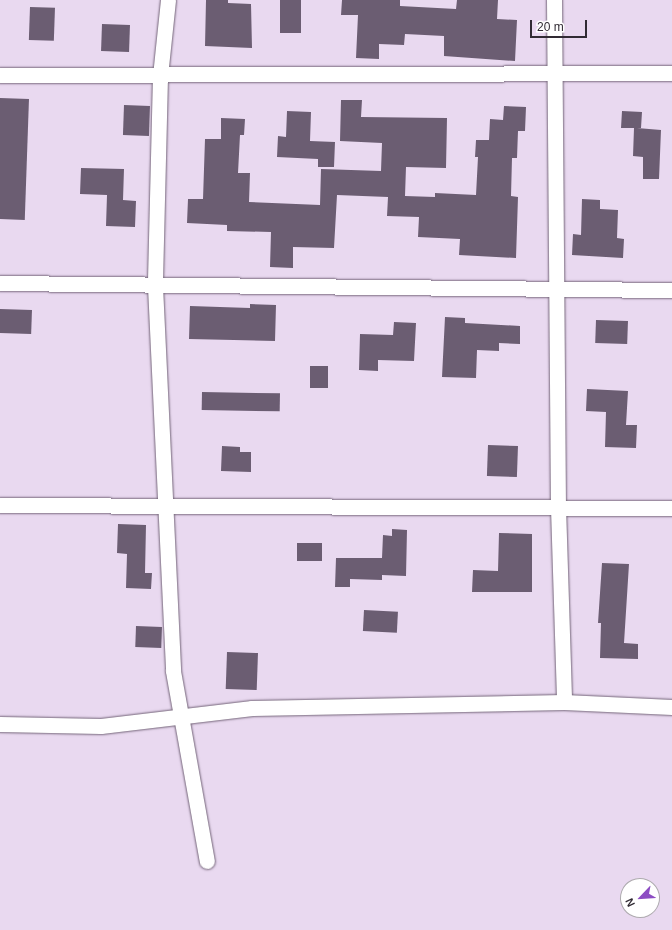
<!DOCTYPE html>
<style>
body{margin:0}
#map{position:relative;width:672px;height:930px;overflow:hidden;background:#e9d9f0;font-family:Helvetica,sans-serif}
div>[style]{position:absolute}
.building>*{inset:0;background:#6b5d72;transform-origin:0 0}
.roads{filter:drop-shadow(0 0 1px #746579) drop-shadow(0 0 1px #746579)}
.street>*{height:15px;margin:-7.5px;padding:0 7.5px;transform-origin:7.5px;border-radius:7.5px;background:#fff}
span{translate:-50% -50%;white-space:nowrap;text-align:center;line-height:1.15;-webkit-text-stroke:4px #fff;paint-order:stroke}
.north{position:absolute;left:620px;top:878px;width:40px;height:40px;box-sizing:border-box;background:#fff;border:1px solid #adaaae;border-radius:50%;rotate:245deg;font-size:11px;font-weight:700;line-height:16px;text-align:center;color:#312b34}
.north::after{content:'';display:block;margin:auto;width:14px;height:18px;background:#8d4dc3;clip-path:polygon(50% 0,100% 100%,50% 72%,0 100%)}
.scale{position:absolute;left:530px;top:20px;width:57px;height:18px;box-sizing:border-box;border:2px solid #312b34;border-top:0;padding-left:5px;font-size:12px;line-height:14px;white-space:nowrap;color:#312b34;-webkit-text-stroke:3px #fff;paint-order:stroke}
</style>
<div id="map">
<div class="building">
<div style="clip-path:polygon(206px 0,228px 0,228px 3px,251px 4px,252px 48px,205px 46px)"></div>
<div style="left:280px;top:0;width:21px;height:33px"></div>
<div style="clip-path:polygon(342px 0,400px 0,400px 6px,456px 9px,457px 0,498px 0,497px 19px,517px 20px,515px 61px,444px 56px,444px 36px,405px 34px,404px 45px,379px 44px,379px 59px,356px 58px,358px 15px,341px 15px)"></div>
<div style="left:30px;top:7px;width:25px;height:33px;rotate:2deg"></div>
<div style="left:102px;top:24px;width:28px;height:27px;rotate:2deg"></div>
<div style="left:0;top:98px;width:29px;height:121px;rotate:2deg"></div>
<div style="clip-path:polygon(341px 100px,362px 100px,361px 117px,447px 118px,446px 168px,406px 167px,405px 196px,435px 197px,435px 193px,476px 195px,478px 157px,475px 157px,476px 140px,489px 140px,490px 119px,503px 120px,504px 106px,526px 107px,525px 131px,518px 131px,517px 158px,512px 158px,511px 196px,518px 197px,516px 258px,459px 255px,460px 239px,418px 237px,419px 217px,387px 216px,388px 197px,337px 195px,334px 248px,293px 247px,293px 268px,270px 267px,271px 232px,227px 231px,227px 225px,187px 223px,188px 199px,203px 199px,205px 139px,221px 139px,221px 118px,245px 119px,244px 135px,240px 135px,238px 173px,250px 173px,249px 202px,320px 205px,321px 169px,381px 171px,382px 143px,340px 141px)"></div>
<div style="left:124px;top:105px;width:26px;height:30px;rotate:2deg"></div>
<div style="clip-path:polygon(287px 111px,311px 112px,310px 141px,335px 142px,334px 167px,318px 167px,318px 159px,277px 157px,278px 136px,286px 137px)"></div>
<div style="clip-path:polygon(622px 111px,642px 112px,641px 128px,637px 128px,661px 130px,659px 179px,643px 179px,643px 157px,633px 156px,634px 128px,621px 128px)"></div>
<div style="clip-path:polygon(81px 168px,124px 169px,123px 200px,136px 201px,135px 227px,106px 226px,107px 195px,80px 194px)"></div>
<div style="clip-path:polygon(582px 199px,600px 200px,600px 209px,618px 210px,617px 238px,624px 239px,623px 258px,572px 255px,573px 234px,581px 235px)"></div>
<div style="clip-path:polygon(250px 304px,276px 305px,275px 341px,189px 339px,190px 306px,250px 308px)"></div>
<div style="left:0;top:309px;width:32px;height:24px;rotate:2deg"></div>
<div style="clip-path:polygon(445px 317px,465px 318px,465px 323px,520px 326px,520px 344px,499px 343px,499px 351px,477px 350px,476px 378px,442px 377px)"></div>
<div style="left:596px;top:320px;width:32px;height:23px;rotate:2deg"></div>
<div style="clip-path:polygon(394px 322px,416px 323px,414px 361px,378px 360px,378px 371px,359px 370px,360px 334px,393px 335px)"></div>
<div style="left:310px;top:366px;width:18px;height:22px"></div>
<div style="clip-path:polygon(587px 389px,628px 391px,626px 425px,637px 425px,636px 448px,605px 447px,606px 412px,586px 411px)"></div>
<div style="left:202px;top:392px;width:78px;height:18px;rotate:1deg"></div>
<div style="left:488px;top:445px;width:30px;height:31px;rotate:2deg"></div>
<div style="clip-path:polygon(222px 446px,240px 447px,240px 452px,251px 452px,251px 472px,221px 471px)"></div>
<div style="clip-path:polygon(118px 524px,146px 525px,145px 573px,152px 573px,151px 589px,126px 588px,127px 554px,117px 553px)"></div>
<div style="clip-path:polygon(392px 529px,407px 530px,406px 576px,382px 575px,382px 580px,350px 579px,350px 587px,335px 587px,336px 558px,382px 558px,383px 535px,392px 536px)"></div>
<div style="clip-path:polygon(499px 533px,532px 534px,532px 592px,472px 592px,473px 570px,498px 571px)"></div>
<div style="left:297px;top:543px;width:25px;height:18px"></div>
<div style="clip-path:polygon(602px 563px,629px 564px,624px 643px,638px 644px,638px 659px,600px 658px,601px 623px,598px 623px)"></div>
<div style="left:364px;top:610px;width:34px;height:21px;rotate:3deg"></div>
<div style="left:136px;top:626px;width:26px;height:21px;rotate:2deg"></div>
<div style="left:227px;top:652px;width:31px;height:37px;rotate:2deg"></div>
</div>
<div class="roads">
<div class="street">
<div style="left:168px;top:0;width:76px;rotate:96deg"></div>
<div style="left:160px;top:76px;width:210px;rotate:91.4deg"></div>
<div style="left:155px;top:286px;width:385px;rotate:87.3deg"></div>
<div style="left:173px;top:671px;width:193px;rotate:79.9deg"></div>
<div style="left:554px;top:0;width:507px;rotate:89.55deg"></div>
<div style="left:558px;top:507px;width:195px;rotate:88.2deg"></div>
<div style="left:0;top:75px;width:672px;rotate:-0.17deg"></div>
<div style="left:0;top:283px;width:672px;rotate:0.6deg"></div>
<div style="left:0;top:505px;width:672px;rotate:0.26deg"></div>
<div style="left:0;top:724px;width:101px;rotate:1.1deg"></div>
<div style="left:101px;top:726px;width:152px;rotate:-6.8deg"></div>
<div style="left:252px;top:708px;width:312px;rotate:-1.1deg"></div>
<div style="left:564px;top:702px;width:108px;rotate:2.7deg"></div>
</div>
</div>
<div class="north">N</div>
<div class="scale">20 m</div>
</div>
